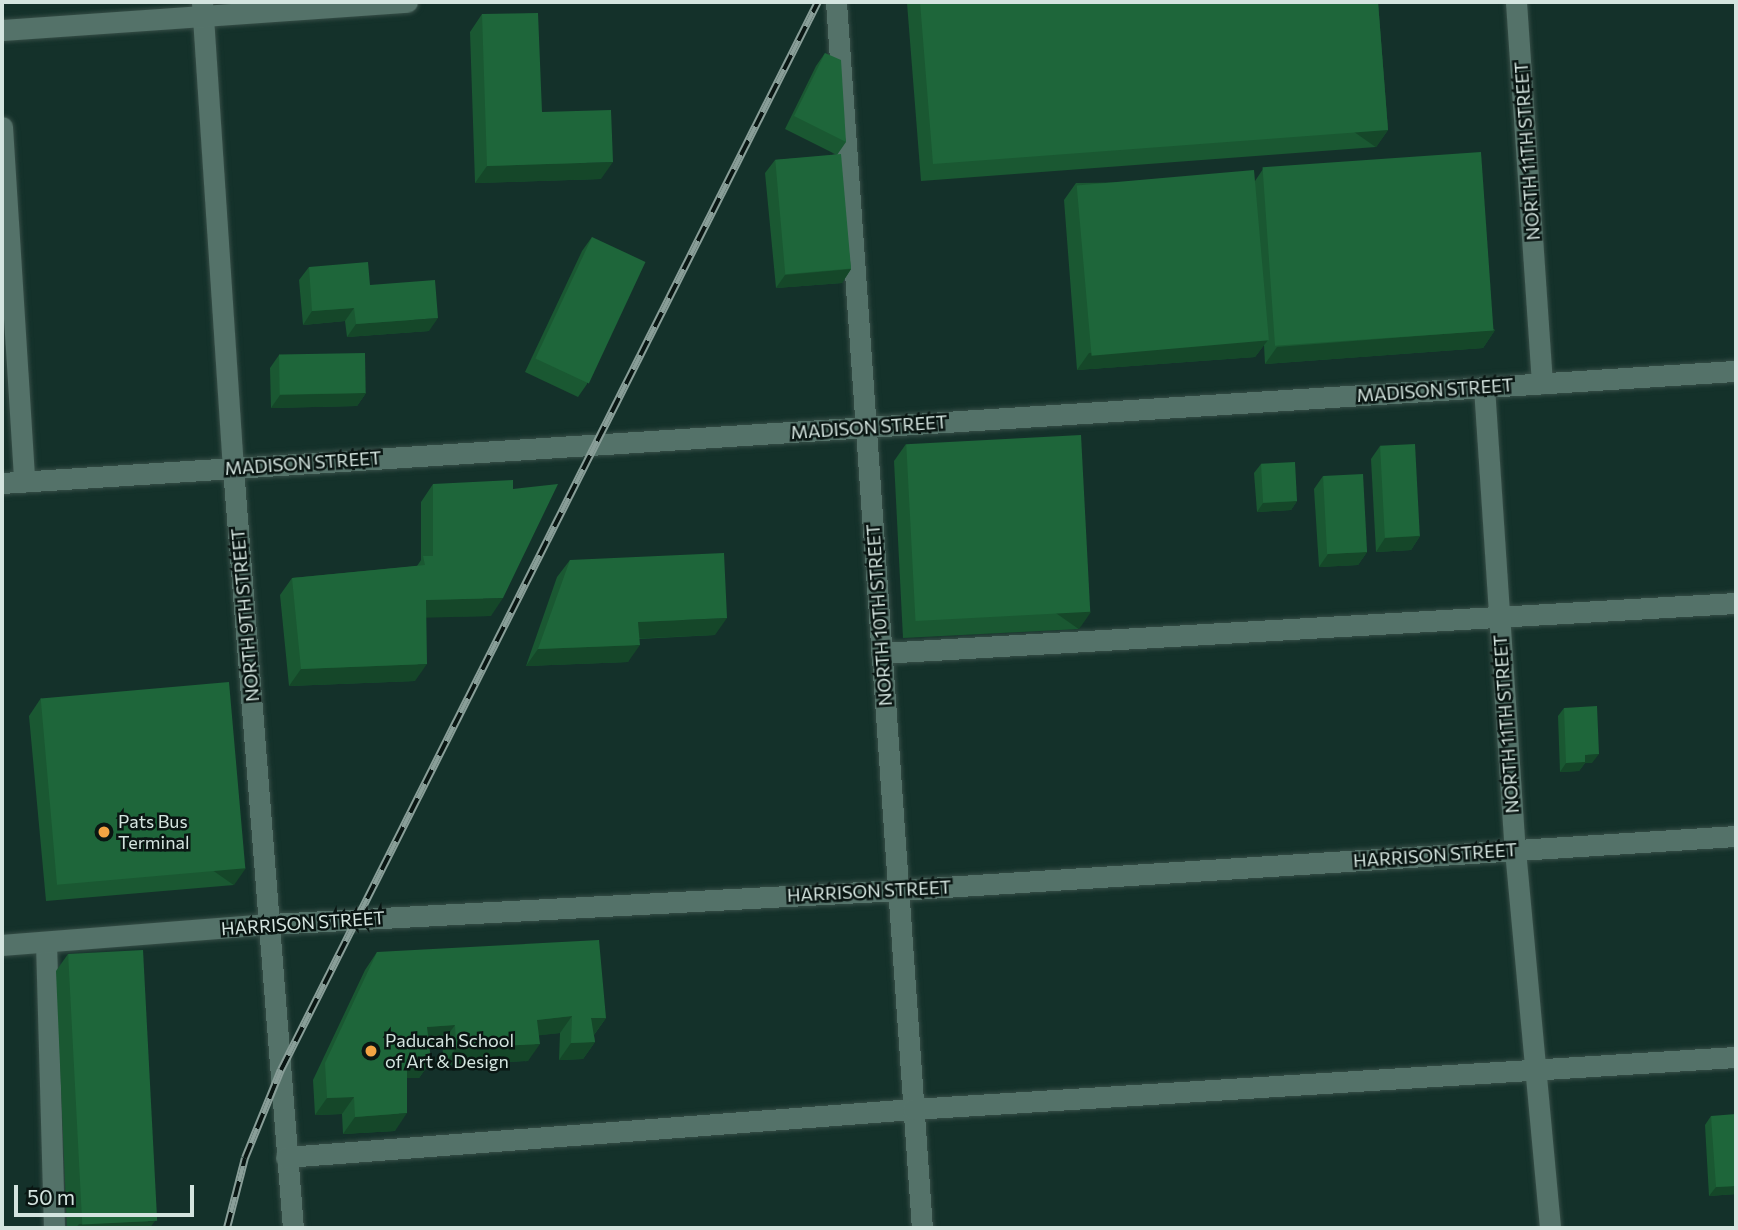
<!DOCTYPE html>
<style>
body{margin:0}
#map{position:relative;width:1738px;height:1230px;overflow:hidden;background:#14312a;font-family:Commissioner,sans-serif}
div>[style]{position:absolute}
.roads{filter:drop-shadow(0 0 2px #374e47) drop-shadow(0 0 2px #374e47)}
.minor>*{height:21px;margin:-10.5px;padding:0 10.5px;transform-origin:10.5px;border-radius:10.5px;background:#547269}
.rail>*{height:8px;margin-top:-4px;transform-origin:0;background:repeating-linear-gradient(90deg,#0a1613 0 16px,#899e98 0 32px);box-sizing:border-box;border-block:2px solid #899e98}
.wall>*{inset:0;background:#1a5832}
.shaded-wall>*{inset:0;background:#154729;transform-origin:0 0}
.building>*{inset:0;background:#1e663a;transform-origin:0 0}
.dots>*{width:19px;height:19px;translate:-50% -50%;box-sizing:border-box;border:4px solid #0a1613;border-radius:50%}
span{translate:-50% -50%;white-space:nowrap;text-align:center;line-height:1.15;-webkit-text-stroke:5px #0a1613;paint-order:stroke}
.street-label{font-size:18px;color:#d4e4df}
.poi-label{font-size:18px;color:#d4e4df}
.left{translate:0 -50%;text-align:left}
.frame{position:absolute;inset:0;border:4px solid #d4e4df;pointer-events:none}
.scale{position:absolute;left:14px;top:1185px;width:180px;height:32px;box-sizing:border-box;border:4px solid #d4e4df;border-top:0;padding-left:9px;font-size:21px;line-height:24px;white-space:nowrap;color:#d4e4df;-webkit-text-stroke:5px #0a1613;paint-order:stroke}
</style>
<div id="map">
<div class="roads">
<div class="minor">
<div style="left:202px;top:2px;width:467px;rotate:86.2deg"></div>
<div style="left:233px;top:468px;width:762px;rotate:85.49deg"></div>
<div style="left:836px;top:2px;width:1229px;rotate:85.99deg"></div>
<div style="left:1516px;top:2px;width:382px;rotate:86.1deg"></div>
<div style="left:2px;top:30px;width:406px;rotate:-4deg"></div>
<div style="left:2px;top:127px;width:355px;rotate:86.4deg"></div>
<div style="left:1484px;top:387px;width:464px;rotate:86.2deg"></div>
<div style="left:1515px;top:850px;width:380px;rotate:84.7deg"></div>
<div style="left:2px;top:483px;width:1738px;rotate:-3.7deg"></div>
<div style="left:881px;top:653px;width:856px;rotate:-3.35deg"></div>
<div style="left:46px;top:942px;width:286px;rotate:88.4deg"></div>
<div style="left:2px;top:945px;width:270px;rotate:-4.5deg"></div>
<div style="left:271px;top:924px;width:628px;rotate:-3.1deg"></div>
<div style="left:898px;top:890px;width:840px;rotate:-3.69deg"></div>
<div style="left:286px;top:1157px;width:629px;rotate:-4.38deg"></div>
<div style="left:913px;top:1109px;width:825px;rotate:-3.62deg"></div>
</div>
</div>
<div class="rail">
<div style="left:227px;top:1228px;width:72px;rotate:-75.6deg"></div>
<div style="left:245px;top:1158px;width:95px;rotate:-67.8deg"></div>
<div style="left:281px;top:1070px;width:1195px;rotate:-63.31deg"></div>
</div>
<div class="wall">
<div style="clip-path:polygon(908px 2px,1378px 2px,1388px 130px,1376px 147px,921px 181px,907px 3px)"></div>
<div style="clip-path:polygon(482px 14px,542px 112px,601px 179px,475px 183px,470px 32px)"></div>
<div style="clip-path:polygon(825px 53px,846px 142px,837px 155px,851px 269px,842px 283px,776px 288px,765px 173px,775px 160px,837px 155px,785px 129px,816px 66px)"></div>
<div style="clip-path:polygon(1263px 169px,1495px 330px,1483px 348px,1265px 364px,1264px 345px,1255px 357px,1077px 370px,1064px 200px,1076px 183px,1255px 181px)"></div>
<div style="clip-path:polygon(592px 237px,587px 384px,578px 397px,525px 372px,582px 251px)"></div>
<div style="clip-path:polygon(309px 267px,370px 285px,429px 331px,347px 337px,345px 321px,303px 325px,299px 280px)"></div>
<div style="clip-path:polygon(279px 355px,366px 393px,357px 406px,271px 408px,270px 368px)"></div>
<div style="clip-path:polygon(906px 444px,1079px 629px,903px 638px,894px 461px)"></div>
<div style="clip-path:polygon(1380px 446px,1420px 536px,1411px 550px,1376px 552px,1371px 459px)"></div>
<div style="clip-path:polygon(1261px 464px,1297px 501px,1291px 510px,1257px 512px,1254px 473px)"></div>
<div style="clip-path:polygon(1323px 476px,1367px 552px,1358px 565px,1319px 567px,1314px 489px)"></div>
<div style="clip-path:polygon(433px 484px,491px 616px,426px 617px,415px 681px,289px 686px,280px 595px,292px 578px,417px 566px,421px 560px,421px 502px)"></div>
<div style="clip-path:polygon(570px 560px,715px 635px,639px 639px,628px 662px,526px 666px,557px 577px)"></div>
<div style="clip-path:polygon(41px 698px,234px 885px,46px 901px,29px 716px)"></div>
<div style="clip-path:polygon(1564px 708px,1592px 763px,1585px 763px,1579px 771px,1560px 772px,1558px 716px)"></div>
<div style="clip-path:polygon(377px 952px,606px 1018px,594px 1035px,595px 1042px,583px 1059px,559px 1060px,560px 1033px,539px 1035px,528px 1061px,444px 1065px,442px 1043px,429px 1043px,431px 1061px,419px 1078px,407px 1078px,395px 1131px,343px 1134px,342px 1114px,315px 1115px,313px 1080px,365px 970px)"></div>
<div style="clip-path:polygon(68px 954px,150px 1228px,67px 1228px,56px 971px)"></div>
<div style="clip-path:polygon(1711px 1116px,1736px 1194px,1709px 1196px,1705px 1125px)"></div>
</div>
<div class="shaded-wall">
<div style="left:1388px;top:130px;width:21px;height:456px;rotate:125deg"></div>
<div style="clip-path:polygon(613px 162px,601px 179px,475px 183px,487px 166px)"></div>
<div style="clip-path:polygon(851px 269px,842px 283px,776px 288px,785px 275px)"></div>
<div style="clip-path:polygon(354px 308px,345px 321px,303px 325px,312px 311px)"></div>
<div style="clip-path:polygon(438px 318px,429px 331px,347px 337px,356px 324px)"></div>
<div style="clip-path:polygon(1495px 330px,1483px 348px,1265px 364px,1277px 347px)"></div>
<div style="clip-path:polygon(1268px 340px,1255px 357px,1077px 370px,1089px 353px)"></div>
<div style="clip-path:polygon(366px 393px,357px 406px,271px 408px,280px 395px)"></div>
<div style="clip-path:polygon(1297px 501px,1291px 510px,1257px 512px,1263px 503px)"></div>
<div style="clip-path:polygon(1420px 536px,1411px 550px,1376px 552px,1385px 538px)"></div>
<div style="clip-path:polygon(1367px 552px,1358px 565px,1319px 567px,1328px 554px)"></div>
<div style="clip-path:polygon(503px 598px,491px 616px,414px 618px,426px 600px)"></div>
<div style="left:1091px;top:612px;width:21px;height:176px;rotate:125deg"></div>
<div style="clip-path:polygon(727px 618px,715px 635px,626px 639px,638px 622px)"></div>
<div style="clip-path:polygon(640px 645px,628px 662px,526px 666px,538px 649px)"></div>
<div style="clip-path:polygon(427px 664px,415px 681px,289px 686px,301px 669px)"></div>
<div style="clip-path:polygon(1599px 754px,1592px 763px,1585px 763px,1579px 771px,1560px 772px,1566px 763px,1585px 755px)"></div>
<div style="left:246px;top:868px;width:21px;height:189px;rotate:125deg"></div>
<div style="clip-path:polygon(572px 1016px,560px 1033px,525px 1037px,537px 1020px)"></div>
<div style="clip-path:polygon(591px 1018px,606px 1018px,593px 1036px)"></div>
<div style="clip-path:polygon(455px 1025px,442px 1043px,415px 1044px,427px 1027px)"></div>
<div style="clip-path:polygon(595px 1042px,583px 1059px,559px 1060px,571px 1043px)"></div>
<div style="clip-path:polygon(540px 1044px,528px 1061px,444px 1065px,456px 1048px)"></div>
<div style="clip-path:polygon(407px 1060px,431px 1061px,419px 1078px,395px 1078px)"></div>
<div style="clip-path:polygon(354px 1097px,342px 1114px,315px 1115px,327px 1098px)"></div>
<div style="clip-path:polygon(407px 1113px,395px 1131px,343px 1134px,355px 1117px)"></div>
<div style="clip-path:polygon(1736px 1186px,1736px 1194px,1709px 1196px,1716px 1187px)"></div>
<div style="clip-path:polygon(155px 1221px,150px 1228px,76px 1228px,79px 1224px)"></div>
</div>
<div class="building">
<div style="clip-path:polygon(920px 2px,1378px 2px,1388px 130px,933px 164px)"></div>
<div style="clip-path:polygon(538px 13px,542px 112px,611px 110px,613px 162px,487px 166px,482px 14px)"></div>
<div style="clip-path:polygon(825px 53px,841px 60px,846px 142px,794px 116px)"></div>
<div style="left:1481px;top:152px;width:179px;height:219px;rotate:86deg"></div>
<div style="left:841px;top:154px;width:115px;height:66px;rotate:85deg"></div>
<div style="left:1254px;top:170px;width:171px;height:178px;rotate:85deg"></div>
<div style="left:592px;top:237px;width:59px;height:134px;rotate:25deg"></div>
<div style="clip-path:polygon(368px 262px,370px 285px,435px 280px,438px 318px,356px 324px,354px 308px,312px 311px,309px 267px)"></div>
<div style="left:365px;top:353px;width:40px;height:86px;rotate:89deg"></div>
<div style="left:1081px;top:435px;width:177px;height:175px;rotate:87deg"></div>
<div style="left:1415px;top:444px;width:92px;height:35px;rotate:87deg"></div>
<div style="left:1295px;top:462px;width:39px;height:34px;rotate:87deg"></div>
<div style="left:1363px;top:474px;width:78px;height:40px;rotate:87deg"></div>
<div style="clip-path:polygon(513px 480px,513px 489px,558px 484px,503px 598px,426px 600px,427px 664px,301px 669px,292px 578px,425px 565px,423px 556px,433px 556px,433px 484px)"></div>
<div style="clip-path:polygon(724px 553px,727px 618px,638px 622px,640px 645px,538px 649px,570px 560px)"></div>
<div style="left:229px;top:682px;width:187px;height:189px;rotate:85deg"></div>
<div style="clip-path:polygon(1597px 706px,1599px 754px,1585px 755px,1585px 762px,1566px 763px,1564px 708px)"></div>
<div style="clip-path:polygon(599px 940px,606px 1018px,591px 1018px,595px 1042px,571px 1043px,572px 1016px,537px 1020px,540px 1044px,456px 1048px,455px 1025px,427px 1027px,431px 1061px,407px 1060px,407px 1113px,355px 1117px,354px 1097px,327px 1098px,325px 1063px,377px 952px)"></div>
<div style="left:143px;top:950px;width:271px;height:75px;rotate:87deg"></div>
<div style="clip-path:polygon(1736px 1114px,1736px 1186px,1716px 1187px,1711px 1116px)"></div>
</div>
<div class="dots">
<div style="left:104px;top:832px;background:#f3a443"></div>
<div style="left:371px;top:1051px;background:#f3a443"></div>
</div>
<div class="street-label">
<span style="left:1527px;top:151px;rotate:-94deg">NORTH 11TH STREET</span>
<span style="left:1435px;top:390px;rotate:-4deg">MADISON STREET</span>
<span style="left:869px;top:427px;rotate:-4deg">MADISON STREET</span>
<span style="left:303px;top:463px;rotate:-4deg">MADISON STREET</span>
<span style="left:245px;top:615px;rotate:-95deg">NORTH 9TH STREET</span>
<span style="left:879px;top:615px;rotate:-94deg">NORTH 10TH STREET</span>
<span style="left:1506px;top:724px;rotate:-94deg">NORTH 11TH STREET</span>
<span style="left:1435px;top:855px;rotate:-4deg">HARRISON STREET</span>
<span style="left:869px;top:891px;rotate:-3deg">HARRISON STREET</span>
<span style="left:303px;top:923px;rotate:-4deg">HARRISON STREET</span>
</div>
<div class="poi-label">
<span class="left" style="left:118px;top:832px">Pats Bus<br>Terminal</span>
<span class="left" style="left:385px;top:1051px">Paducah School<br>of Art &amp; Design</span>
</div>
<div class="frame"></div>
<div class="scale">50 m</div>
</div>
